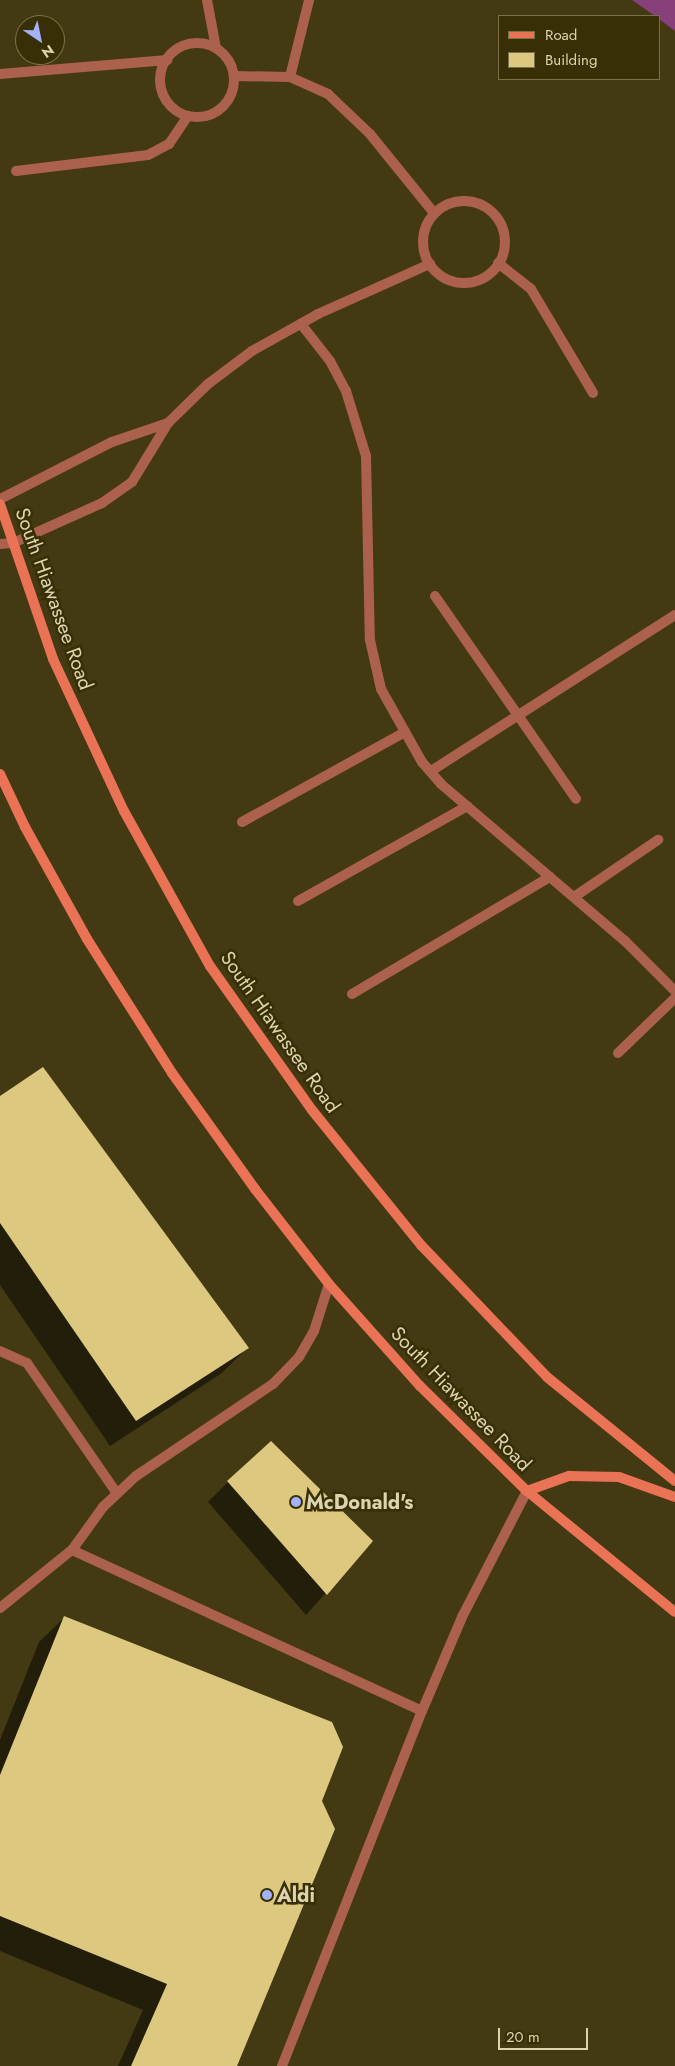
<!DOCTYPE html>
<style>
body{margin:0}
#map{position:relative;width:675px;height:2066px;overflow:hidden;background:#433912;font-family:Jost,sans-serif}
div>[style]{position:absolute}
.green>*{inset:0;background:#874079}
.shadow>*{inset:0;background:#0007}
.building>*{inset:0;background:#dcc97f}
.lane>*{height:10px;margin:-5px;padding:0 5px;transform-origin:5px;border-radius:5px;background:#ac614e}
.lane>.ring{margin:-5px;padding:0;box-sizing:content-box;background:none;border:10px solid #ac614e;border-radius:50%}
.street>*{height:10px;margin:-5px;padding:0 5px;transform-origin:5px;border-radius:5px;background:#ac614e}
.secondary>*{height:10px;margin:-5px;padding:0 5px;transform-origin:5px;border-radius:5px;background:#ea7355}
.dots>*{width:14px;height:14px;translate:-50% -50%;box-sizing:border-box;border:2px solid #392f06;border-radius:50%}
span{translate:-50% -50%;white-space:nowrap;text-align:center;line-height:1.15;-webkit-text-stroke:5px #392f06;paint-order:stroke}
.street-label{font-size:20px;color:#dcd3af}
.poi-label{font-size:20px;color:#dcd3af;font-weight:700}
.left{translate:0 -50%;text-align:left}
.legend{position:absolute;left:498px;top:15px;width:162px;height:65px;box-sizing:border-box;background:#392f06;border:1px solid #7a714a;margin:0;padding:6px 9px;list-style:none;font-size:15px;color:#dcd3af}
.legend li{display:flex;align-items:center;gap:10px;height:25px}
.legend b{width:25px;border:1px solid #7a714a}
.north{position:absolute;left:15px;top:15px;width:50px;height:50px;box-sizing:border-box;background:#392f06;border:1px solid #7a714a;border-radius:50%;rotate:146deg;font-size:14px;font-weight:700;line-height:20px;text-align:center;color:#dcd3af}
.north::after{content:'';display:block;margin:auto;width:18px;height:22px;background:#a3b2fd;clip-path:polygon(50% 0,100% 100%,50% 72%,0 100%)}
.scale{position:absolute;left:498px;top:2028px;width:90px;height:22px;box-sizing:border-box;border:2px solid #dcd3af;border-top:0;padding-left:6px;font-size:15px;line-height:18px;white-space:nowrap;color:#dcd3af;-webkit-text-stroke:4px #392f06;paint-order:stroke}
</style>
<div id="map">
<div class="green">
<div style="clip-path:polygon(632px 0,675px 0,675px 31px,659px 19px,659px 16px,655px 16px)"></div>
</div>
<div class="shadow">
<div style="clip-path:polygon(0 1098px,247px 1348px,222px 1373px,110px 1446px,0 1285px)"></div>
<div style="clip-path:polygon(228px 1482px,372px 1541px,306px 1615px,208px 1502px)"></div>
<div style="clip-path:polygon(65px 1617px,321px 1801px,235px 2066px,118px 2066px,143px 2010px,0 1951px,0 1740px,39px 1642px)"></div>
</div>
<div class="building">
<div style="clip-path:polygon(43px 1067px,249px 1348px,136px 1421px,0 1223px,0 1096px)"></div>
<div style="clip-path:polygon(271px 1441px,373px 1541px,327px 1595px,227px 1481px)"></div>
<div style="clip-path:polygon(64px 1616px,332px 1722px,343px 1747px,322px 1801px,335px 1829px,237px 2066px,131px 2066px,167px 1984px,0 1916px,0 1775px)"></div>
</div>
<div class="lane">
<div style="left:207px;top:0;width:49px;rotate:79.4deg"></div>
<div class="ring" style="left:160px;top:43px;width:64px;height:64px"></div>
<div style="left:0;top:74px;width:168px;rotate:-4.8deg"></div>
<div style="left:234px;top:76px;width:56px;rotate:1deg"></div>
<div style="left:290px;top:77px;width:42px;rotate:24.1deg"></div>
<div style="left:328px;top:94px;width:58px;rotate:43.6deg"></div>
<div style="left:370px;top:134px;width:102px;rotate:51deg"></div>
<div style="left:290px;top:77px;width:79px;rotate:-76.1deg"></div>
<div style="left:16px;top:171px;width:133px;rotate:-6.9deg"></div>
<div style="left:148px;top:155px;width:24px;rotate:-28deg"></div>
<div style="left:169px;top:144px;width:34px;rotate:-56deg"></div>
<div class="ring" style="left:423px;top:201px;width:72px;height:72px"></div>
<div style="left:498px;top:263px;width:42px;rotate:38.2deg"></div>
<div style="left:531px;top:289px;width:121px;rotate:59.2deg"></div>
<div style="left:301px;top:324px;width:47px;rotate:51.9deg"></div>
<div style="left:330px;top:361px;width:34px;rotate:62deg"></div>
<div style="left:346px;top:391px;width:68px;rotate:72.9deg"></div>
<div style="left:366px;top:456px;width:184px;rotate:88.8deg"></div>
<div style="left:370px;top:640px;width:50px;rotate:77.3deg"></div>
<div style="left:381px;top:689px;width:84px;rotate:60.7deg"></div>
<div style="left:422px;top:762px;width:29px;rotate:49deg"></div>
<div style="left:441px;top:784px;width:242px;rotate:40.5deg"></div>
<div style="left:625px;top:941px;width:71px;rotate:45deg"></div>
<div style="left:435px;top:596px;width:247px;rotate:55.2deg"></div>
<div style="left:431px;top:771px;width:290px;rotate:-32.6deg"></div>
<div style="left:242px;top:822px;width:186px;rotate:-28.9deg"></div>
<div style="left:574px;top:897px;width:102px;rotate:-34.2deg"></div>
<div style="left:298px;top:901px;width:194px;rotate:-29.3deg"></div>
<div style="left:352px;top:994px;width:230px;rotate:-30.6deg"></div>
<div style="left:618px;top:1053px;width:79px;rotate:-44deg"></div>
<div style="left:0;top:1351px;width:30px;rotate:24deg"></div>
<div style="left:27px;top:1363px;width:157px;rotate:55.4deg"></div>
<div style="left:72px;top:1550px;width:385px;rotate:24.7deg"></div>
<div style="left:422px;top:1711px;width:102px;rotate:-66.9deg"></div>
<div style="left:462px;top:1617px;width:142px;rotate:-62.7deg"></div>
<div style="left:0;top:1608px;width:92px;rotate:-38.9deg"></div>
<div style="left:72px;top:1550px;width:53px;rotate:-54.2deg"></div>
<div style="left:103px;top:1507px;width:45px;rotate:-43.2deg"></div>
<div style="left:136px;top:1476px;width:165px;rotate:-33.9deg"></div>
<div style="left:273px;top:1384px;width:37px;rotate:-46deg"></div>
<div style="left:299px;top:1357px;width:30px;rotate:-60deg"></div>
<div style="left:314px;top:1331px;width:49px;rotate:-72.3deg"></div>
<div style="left:282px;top:2066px;width:382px;rotate:-68.5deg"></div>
</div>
<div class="street">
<div style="left:0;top:499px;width:126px;rotate:-27deg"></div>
<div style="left:112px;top:442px;width:59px;rotate:-18.7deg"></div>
<div style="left:0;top:544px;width:13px;rotate:-4deg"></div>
<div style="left:13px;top:543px;width:98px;rotate:-24.2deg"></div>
<div style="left:102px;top:503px;width:37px;rotate:-35deg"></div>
<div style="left:132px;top:482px;width:69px;rotate:-58.6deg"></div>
<div style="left:168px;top:423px;width:56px;rotate:-44.3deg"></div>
<div style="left:208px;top:384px;width:55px;rotate:-36.9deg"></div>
<div style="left:252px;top:351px;width:76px;rotate:-29.3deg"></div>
<div style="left:318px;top:314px;width:123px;rotate:-24.1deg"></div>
</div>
<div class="secondary">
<div style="left:0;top:504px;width:164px;rotate:71.1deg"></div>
<div style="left:53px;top:659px;width:168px;rotate:65deg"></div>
<div style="left:124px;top:811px;width:177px;rotate:61deg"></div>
<div style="left:210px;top:966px;width:176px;rotate:54.7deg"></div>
<div style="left:312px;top:1110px;width:174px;rotate:51.1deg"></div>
<div style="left:421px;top:1245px;width:182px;rotate:46.3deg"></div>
<div style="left:547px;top:1377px;width:165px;rotate:39.1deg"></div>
<div style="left:0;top:774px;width:59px;rotate:64.7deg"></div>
<div style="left:25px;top:827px;width:128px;rotate:61deg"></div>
<div style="left:87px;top:939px;width:159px;rotate:57.6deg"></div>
<div style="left:172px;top:1073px;width:143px;rotate:54.4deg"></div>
<div style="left:255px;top:1189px;width:120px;rotate:52.1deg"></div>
<div style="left:329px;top:1284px;width:137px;rotate:48.3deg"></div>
<div style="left:420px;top:1386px;width:150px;rotate:44.5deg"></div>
<div style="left:527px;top:1491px;width:191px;rotate:39.3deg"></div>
<div style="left:527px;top:1491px;width:45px;rotate:-19.7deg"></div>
<div style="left:569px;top:1476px;width:50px;rotate:1.1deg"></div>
<div style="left:619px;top:1477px;width:59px;rotate:19.7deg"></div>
</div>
<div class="dots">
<div style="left:296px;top:1502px;background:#a3b2fd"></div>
<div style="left:267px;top:1895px;background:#a3b2fd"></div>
</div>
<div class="street-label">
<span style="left:54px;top:599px;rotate:70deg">South Hiawassee Road</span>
<span style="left:280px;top:1032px;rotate:55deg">South Hiawassee Road</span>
<span style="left:461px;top:1399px;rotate:46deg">South Hiawassee Road</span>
</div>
<div class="poi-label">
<span class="left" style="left:306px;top:1502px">McDonald's</span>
<span class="left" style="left:277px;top:1895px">Aldi</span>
</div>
<ul class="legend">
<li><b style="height:6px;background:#ea7355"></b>Road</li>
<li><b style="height:14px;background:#dcc97f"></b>Building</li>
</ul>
<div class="north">N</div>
<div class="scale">20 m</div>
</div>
